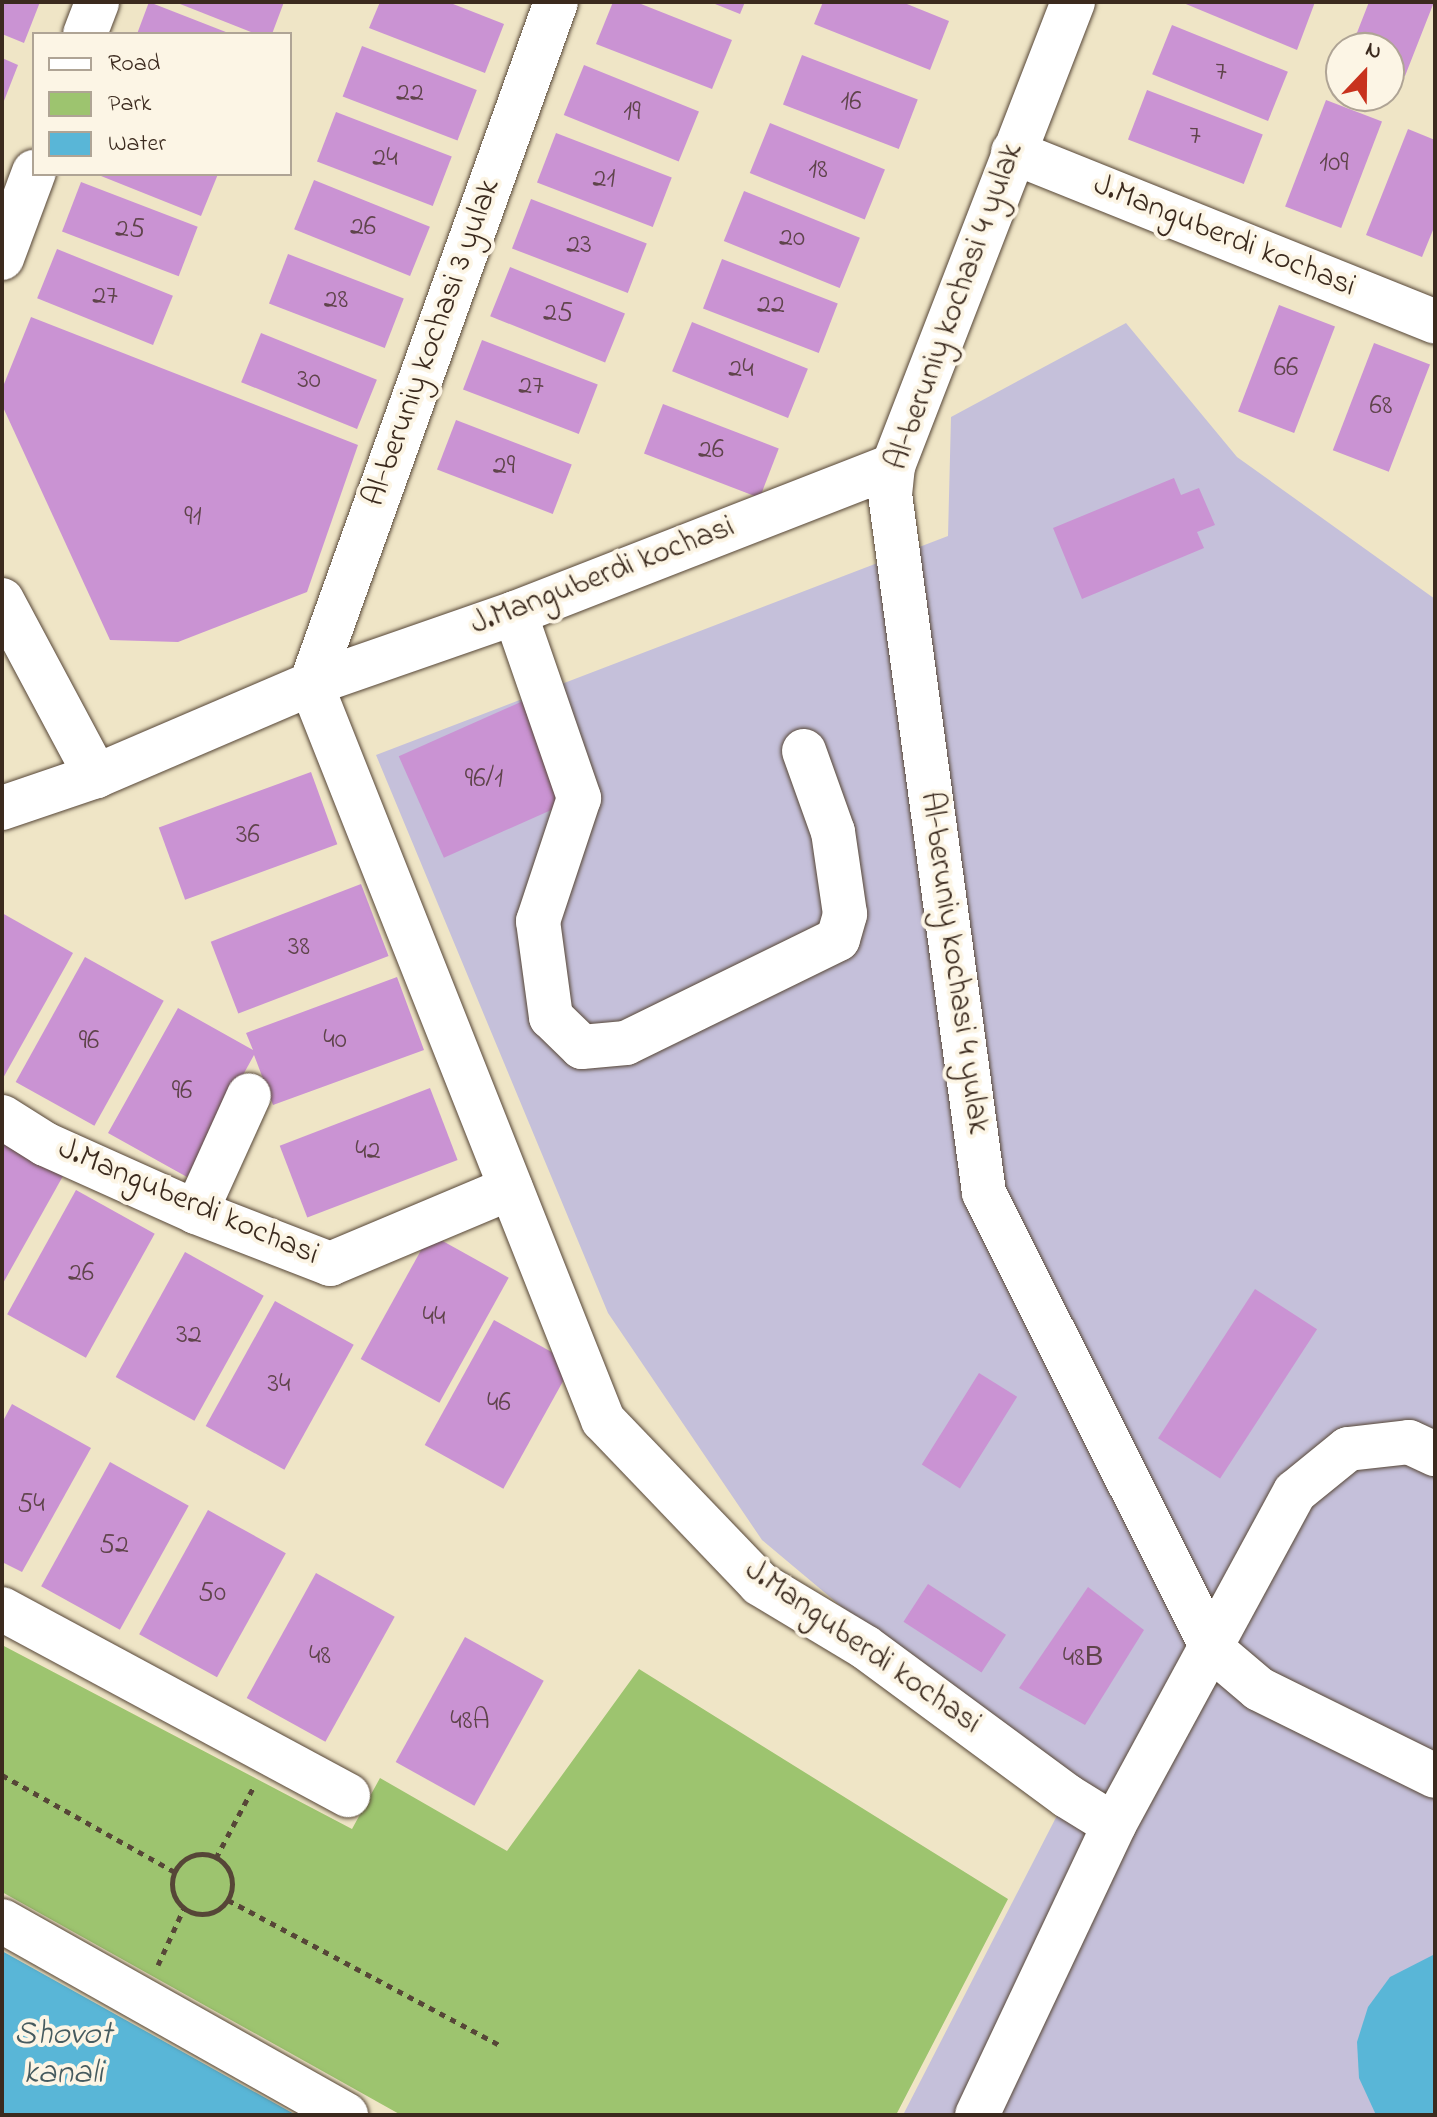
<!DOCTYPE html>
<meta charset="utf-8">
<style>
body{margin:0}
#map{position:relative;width:1437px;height:2117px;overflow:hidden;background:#efe5c6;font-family:"Indie Flower",sans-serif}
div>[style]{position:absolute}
.industrial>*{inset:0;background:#c5c0da}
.green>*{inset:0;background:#9dc46f}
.water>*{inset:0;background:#59b6d7}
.building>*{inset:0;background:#ca93d3;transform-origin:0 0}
.path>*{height:5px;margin-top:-2.5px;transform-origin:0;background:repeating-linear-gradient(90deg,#564637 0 6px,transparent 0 12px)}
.path>.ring{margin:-2.5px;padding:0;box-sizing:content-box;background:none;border:5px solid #564637;border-radius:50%}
.roads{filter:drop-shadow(0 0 2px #564637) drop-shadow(0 0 2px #564637)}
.minor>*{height:44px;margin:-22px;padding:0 22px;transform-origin:22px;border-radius:22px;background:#fff}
span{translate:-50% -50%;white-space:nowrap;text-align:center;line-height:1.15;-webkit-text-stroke:8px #fcf5e5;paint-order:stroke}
.number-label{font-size:28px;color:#5f444b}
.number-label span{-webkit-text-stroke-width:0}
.street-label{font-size:32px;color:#3b2a1e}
.water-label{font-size:34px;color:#465b5f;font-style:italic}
.frame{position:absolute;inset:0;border:4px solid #3b2a1e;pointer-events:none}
.legend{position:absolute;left:32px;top:32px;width:260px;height:144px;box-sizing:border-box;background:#fcf5e5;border:2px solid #afa495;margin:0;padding:10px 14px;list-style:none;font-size:24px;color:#3b2a1e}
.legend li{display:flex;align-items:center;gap:16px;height:40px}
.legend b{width:40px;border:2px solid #afa495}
.north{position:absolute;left:1325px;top:32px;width:80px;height:80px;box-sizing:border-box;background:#fcf5e5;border:2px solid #afa495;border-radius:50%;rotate:22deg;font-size:22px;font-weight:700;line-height:32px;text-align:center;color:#3b2a1e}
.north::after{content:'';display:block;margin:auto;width:28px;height:36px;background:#c8321e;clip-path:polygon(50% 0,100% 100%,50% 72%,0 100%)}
</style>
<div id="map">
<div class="industrial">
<div style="clip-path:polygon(1126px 323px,1237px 457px,1435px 599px,1435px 2115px,903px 2115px,1067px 1796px,762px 1540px,608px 1313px,376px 755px,948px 536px,951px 417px)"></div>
</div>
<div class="green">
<div style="clip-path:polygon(2px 1645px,352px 1829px,380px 1778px,507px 1851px,639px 1669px,1008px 1899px,896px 2115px,401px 2115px,2px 1892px)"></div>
</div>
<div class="water">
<div style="clip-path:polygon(2px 1951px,296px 2115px,2px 2115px)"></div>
<div style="clip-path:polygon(1435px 1954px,1435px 2115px,1376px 2115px,1359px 2078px,1357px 2042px,1368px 2007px,1390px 1977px)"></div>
</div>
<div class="building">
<div style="clip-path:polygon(2px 2px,40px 2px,24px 43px,2px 34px)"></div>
<div style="clip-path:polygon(149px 2px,231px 34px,137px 34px)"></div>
<div style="clip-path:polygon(175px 2px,284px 2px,272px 34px,256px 34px)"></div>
<div style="clip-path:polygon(380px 2px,448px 2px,504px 24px,485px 73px,369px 28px)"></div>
<div style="clip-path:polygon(613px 2px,636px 2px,732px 40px,712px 89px,596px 44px)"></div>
<div style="clip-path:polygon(710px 2px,745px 2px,740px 14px)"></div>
<div style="clip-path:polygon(823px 2px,902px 2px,949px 21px,930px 70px,814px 24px)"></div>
<div style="clip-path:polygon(1181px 2px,1315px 2px,1297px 50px)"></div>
<div style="clip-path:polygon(1369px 2px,1434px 2px,1405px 76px,1389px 70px,1389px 48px,1351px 48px)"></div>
<div style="left:1172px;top:25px;width:125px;height:53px;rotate:22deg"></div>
<div style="left:362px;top:46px;width:123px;height:54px;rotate:21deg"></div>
<div style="left:802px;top:55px;width:124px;height:53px;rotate:21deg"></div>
<div style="clip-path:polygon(2px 58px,18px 65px,2px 106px)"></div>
<div style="left:584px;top:65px;width:124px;height:54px;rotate:22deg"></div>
<div style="left:1147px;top:90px;width:124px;height:53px;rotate:21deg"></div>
<div style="left:1326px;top:100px;width:60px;height:114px;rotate:21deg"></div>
<div style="left:336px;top:112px;width:124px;height:53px;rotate:21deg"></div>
<div style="left:770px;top:123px;width:124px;height:54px;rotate:22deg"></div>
<div style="clip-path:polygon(1408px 129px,1435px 140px,1435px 225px,1422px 257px,1366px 235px)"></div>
<div style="left:556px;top:133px;width:124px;height:53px;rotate:21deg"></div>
<div style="clip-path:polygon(96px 174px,218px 174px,201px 216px)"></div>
<div style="left:314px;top:180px;width:125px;height:53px;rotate:22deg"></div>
<div style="left:81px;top:182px;width:125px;height:53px;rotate:21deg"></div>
<div style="left:744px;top:191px;width:125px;height:54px;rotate:22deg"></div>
<div style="left:531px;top:199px;width:124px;height:53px;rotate:21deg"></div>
<div style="left:57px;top:249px;width:125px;height:53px;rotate:22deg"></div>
<div style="left:288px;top:254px;width:124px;height:53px;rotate:21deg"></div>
<div style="left:722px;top:259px;width:124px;height:53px;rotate:21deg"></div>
<div style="left:510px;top:267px;width:124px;height:53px;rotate:22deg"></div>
<div style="left:1279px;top:305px;width:60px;height:114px;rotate:21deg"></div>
<div style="clip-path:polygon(31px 317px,358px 445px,307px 592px,178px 642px,110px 640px,2px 405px,2px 389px)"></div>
<div style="left:692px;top:322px;width:125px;height:53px;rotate:22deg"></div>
<div style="left:261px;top:333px;width:125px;height:53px;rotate:22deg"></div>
<div style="left:482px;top:340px;width:124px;height:53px;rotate:21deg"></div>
<div style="left:1374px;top:343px;width:60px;height:115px;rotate:21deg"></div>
<div style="left:663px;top:404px;width:124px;height:53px;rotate:21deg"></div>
<div style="left:456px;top:420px;width:124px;height:53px;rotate:21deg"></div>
<div style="clip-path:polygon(1174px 478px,1181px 495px,1199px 488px,1215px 525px,1197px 532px,1204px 548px,1082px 599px,1053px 528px)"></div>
<div style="left:523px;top:701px;width:111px;height:136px;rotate:66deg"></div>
<div style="left:311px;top:772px;width:77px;height:162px;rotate:70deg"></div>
<div style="left:361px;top:884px;width:77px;height:161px;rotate:69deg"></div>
<div style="clip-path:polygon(2px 913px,73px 953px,2px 1080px)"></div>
<div style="left:85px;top:957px;width:90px;height:143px;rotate:29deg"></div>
<div style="clip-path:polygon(397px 977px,424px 1050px,273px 1105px,254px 1055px,187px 1177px,108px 1133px,178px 1008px,253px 1050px,246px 1033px)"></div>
<div style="left:430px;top:1088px;width:77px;height:161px;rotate:69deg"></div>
<div style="clip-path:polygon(2px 1142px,63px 1176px,2px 1285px)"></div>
<div style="left:76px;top:1190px;width:90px;height:142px;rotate:29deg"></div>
<div style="left:430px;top:1234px;width:90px;height:143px;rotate:29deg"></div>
<div style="left:185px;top:1252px;width:90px;height:143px;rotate:29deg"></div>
<div style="left:1255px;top:1289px;width:74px;height:178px;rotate:33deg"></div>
<div style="left:275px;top:1301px;width:90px;height:143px;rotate:29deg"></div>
<div style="left:494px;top:1320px;width:90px;height:143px;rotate:29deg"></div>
<div style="left:979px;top:1373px;width:45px;height:108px;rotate:32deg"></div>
<div style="clip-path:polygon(12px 1404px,91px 1448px,22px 1572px,2px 1562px,2px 1423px)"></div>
<div style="left:110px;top:1462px;width:90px;height:142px;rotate:29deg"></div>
<div style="left:208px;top:1510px;width:89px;height:142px;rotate:29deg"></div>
<div style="left:316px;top:1573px;width:90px;height:143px;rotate:29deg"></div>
<div style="left:928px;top:1584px;width:93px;height:45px;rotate:33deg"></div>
<div style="clip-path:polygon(1088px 1587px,1144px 1630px,1085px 1725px,1019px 1688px)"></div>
<div style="left:465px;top:1637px;width:90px;height:143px;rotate:29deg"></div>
</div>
<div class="path">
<div style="left:2px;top:1775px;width:198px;rotate:29.3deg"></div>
<div class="ring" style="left:172px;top:1854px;width:55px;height:55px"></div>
<div style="left:216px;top:1858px;width:79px;rotate:-62.1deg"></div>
<div style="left:228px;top:1900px;width:307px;rotate:28.1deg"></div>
<div style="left:158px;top:1965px;width:63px;rotate:-65.5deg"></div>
</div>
<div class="roads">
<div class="minor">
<div style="left:556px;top:2px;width:725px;rotate:109.76deg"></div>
<div style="left:311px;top:684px;width:792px;rotate:68.36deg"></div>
<div style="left:603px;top:1420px;width:227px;rotate:46.2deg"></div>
<div style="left:760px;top:1584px;width:122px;rotate:31deg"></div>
<div style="left:865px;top:1647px;width:251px;rotate:36.4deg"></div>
<div style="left:1067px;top:1796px;width:55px;rotate:31.7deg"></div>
<div style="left:1073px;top:2px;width:498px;rotate:111.2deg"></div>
<div style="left:893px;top:466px;width:28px;rotate:96deg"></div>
<div style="left:890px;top:494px;width:705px;rotate:82.34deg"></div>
<div style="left:984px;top:1193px;width:511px;rotate:63.38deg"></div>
<div style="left:1213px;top:1650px;width:60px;rotate:40.3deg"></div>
<div style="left:1259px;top:1689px;width:196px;rotate:26.3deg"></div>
<div style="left:85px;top:34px;width:34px;rotate:-69deg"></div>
<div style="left:1013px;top:152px;width:455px;rotate:21.9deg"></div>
<div style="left:2px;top:258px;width:92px;rotate:-69.6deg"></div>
<div style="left:2px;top:600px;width:200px;rotate:61.9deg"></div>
<div style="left:515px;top:613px;width:196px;rotate:70.9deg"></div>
<div style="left:579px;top:798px;width:130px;rotate:108.4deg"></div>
<div style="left:538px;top:921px;width:97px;rotate:82.3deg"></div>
<div style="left:551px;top:1017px;width:43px;rotate:44.1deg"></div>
<div style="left:582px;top:1047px;width:44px;rotate:-5.2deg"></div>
<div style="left:626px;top:1043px;width:236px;rotate:-26.1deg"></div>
<div style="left:838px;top:939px;width:26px;rotate:-74deg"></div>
<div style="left:845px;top:914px;width:83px;rotate:-98.3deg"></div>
<div style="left:833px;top:832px;width:86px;rotate:-109.7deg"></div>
<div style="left:2px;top:808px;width:99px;rotate:-18.8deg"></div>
<div style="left:96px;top:776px;width:234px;rotate:-23.2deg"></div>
<div style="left:311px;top:684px;width:216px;rotate:-19.2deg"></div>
<div style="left:515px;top:613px;width:406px;rotate:-21.3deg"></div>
<div style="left:2px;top:1117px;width:51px;rotate:32.1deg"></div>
<div style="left:45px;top:1144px;width:166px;rotate:24.2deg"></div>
<div style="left:196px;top:1212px;width:144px;rotate:21.2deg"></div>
<div style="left:330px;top:1264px;width:196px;rotate:-22.8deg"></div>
<div style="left:196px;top:1212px;width:128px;rotate:-65.6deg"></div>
<div style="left:2px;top:1609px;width:393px;rotate:28.3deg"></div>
<div style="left:2px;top:1921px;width:395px;rotate:29.4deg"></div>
<div style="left:977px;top:2115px;width:321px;rotate:-64.7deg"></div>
<div style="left:1114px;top:1825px;width:379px;rotate:-61.5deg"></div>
<div style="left:1295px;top:1492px;width:68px;rotate:-39.1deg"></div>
<div style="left:1348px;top:1449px;width:61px;rotate:-6.5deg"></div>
<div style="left:1409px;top:1442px;width:29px;rotate:25deg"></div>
</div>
</div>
<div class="number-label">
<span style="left:1221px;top:73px">7</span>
<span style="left:410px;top:94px">22</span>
<span style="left:851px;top:103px">16</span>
<span style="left:632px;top:113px">19</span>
<span style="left:1195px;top:137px">7</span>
<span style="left:385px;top:159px">24</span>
<span style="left:1334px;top:164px">109</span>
<span style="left:818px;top:171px">18</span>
<span style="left:604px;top:180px">21</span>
<span style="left:363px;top:228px">26</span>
<span style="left:130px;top:230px">25</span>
<span style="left:792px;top:239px">20</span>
<span style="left:579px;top:246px">23</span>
<span style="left:105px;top:297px">27</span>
<span style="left:336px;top:301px">28</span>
<span style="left:771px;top:306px">22</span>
<span style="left:558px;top:314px">25</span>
<span style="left:1286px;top:369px">66</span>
<span style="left:741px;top:370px">24</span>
<span style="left:309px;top:381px">30</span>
<span style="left:531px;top:387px">27</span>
<span style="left:1381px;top:407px">68</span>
<span style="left:711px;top:451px">26</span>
<span style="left:504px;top:467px">29</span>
<span style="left:193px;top:518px">91</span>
<span style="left:484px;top:780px">96/1</span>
<span style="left:248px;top:836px">36</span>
<span style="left:299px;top:948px">38</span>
<span style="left:335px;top:1041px">40</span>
<span style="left:89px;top:1042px">96</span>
<span style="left:182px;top:1092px">96</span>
<span style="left:368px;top:1152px">42</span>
<span style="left:81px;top:1274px">26</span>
<span style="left:434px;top:1318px">44</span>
<span style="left:189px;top:1336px">32</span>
<span style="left:279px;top:1385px">34</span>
<span style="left:499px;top:1404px">46</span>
<span style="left:31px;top:1505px">54</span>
<span style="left:114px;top:1546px">52</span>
<span style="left:212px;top:1594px">50</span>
<span style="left:320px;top:1657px">48</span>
<span style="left:1083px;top:1659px">48В</span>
<span style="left:470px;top:1722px">48A</span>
</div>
<div class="street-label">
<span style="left:1224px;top:237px;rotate:22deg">J.Manguberdi kochasi</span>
<span style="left:956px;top:307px;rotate:-70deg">Al-beruniy kochasi 4 yulak</span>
<span style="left:433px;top:343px;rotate:-70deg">Al-beruniy kochasi 3 yulak</span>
<span style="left:603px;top:577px;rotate:-21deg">J.Manguberdi kochasi</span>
<span style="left:953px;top:963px;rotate:82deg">Al-beruniy kochasi 4 yulak</span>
<span style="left:188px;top:1203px;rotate:23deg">J.Manguberdi kochasi</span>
<span style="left:862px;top:1648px;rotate:35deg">J.Manguberdi kochasi</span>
</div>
<div class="water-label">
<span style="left:63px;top:2055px">Shovot<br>kanali</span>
</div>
<div class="frame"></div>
<ul class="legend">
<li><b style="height:10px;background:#fff"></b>Road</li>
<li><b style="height:22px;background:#9dc46f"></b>Park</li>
<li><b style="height:22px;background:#59b6d7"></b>Water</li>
</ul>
<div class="north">N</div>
</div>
